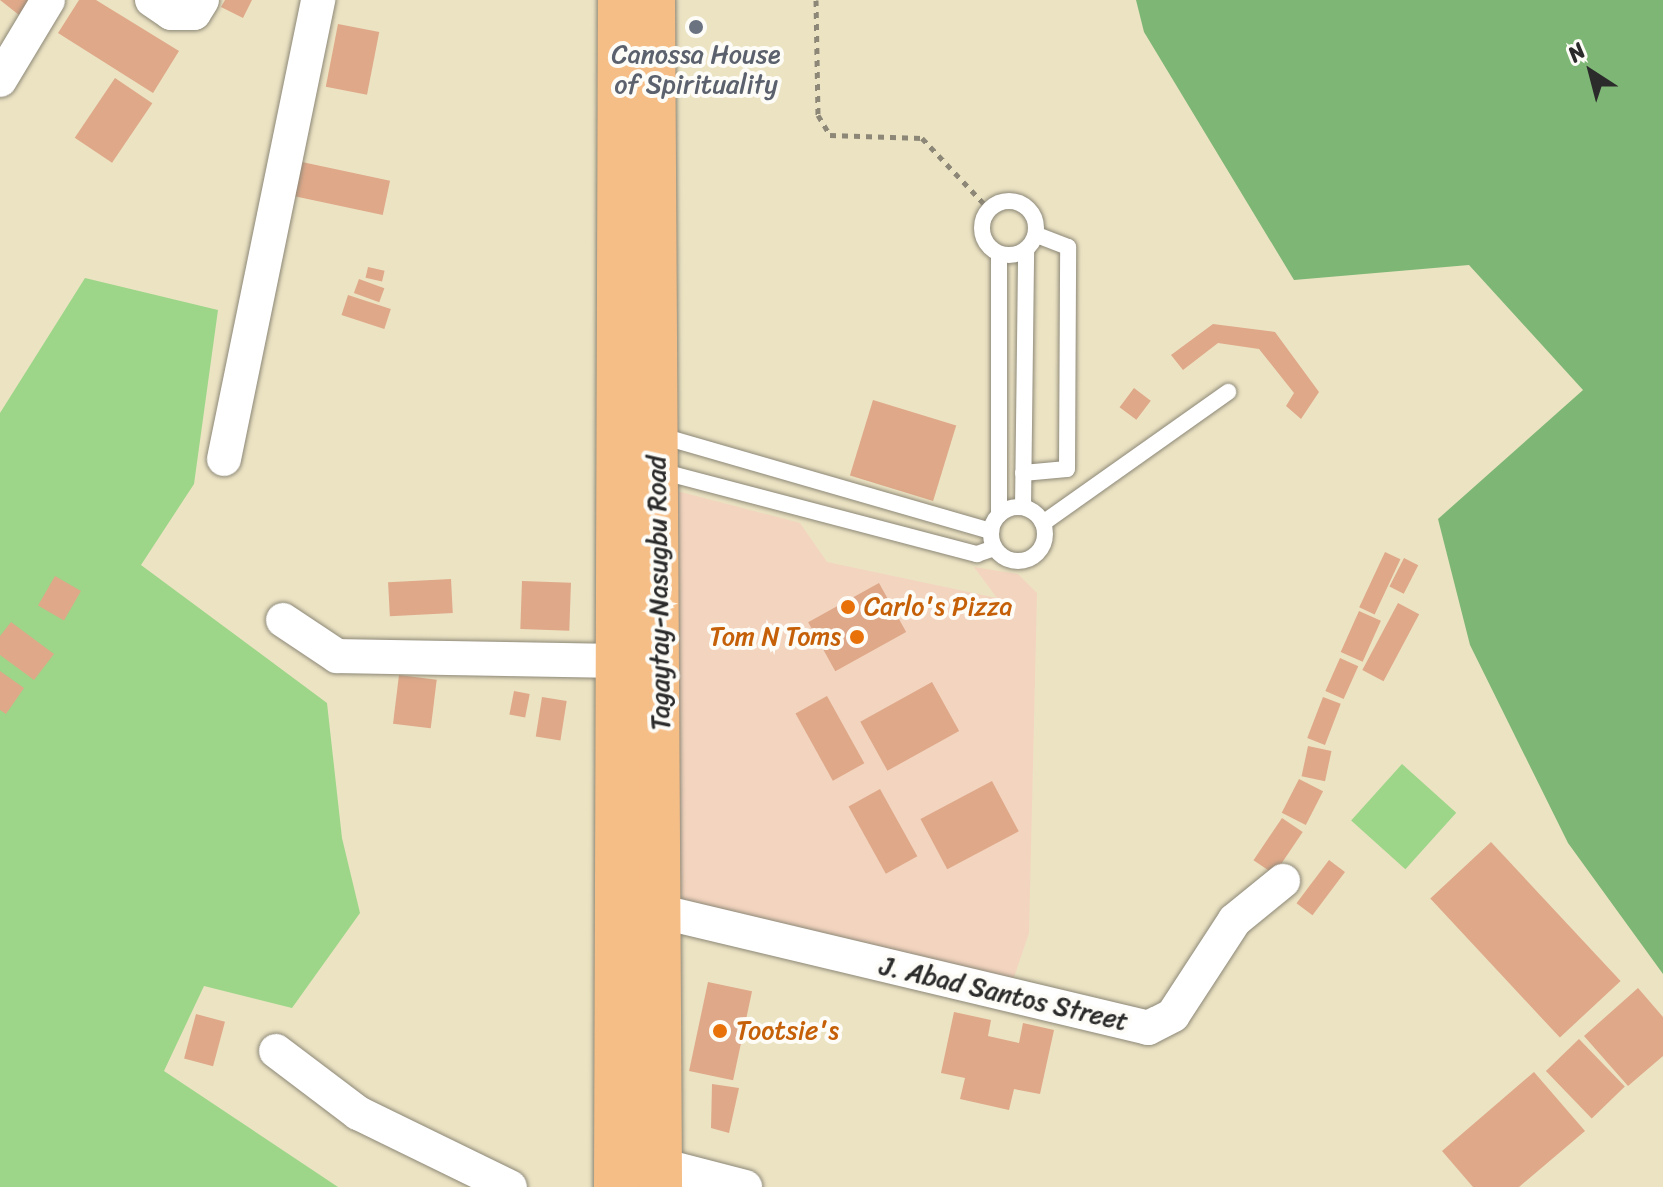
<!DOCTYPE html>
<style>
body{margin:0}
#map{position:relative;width:1663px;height:1187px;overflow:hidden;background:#ece3c3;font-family:Sriracha,sans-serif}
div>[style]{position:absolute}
.built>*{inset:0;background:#f3d4bf}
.green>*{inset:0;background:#9dd689;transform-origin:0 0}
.forest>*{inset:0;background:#7eb775}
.building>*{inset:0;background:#dea889;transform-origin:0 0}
.path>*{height:5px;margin-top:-2.5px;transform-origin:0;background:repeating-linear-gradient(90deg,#8c8777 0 6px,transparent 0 12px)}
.roads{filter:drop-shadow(0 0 2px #8c8777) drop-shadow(0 0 2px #8c8777)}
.lane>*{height:16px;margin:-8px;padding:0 8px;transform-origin:8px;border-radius:8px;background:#fff}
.lane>.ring{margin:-8px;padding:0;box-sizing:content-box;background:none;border:16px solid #fff;border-radius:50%}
.street>*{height:34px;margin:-17px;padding:0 17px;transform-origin:17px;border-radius:17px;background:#fff}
.primary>*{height:44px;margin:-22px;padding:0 22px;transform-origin:22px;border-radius:22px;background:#f6be87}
.dots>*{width:22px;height:22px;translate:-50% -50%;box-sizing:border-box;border:4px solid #fdfcf7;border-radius:50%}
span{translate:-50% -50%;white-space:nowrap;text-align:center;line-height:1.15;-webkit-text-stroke:8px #fdfcf7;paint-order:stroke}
.worship-label{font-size:26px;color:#5b616d}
.street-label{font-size:26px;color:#2b2b2b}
.food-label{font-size:26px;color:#c56008}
.left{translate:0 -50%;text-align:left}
.right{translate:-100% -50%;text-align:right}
.north{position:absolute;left:1551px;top:32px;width:80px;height:80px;-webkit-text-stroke:6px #fdfcf7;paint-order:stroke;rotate:324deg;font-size:22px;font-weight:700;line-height:32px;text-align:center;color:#2b2b2b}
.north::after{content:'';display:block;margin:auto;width:28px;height:36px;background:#2b2b2b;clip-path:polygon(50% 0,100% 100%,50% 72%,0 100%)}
</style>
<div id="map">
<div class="built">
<div style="clip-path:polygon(677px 491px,800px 523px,827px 562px,997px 598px,974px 567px,1018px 574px,1037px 593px,1029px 933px,1010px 989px,674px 905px)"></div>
</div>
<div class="green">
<div style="clip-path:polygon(85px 278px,218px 310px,194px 484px,141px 565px,327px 703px,342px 838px,360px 913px,292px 1008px,204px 986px,164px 1071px,338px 1187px,0 1187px,0 413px)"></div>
<div style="left:1402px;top:764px;width:73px;height:76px;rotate:42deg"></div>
</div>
<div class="forest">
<div style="clip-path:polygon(1136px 0,1663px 0,1663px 974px,1568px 843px,1470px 645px,1438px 519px,1583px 390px,1469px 265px,1294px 280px,1144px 32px)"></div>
</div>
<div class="building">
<div style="clip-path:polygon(0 0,29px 0,19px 15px)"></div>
<div style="clip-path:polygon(79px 0,96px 0,179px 51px,153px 93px,58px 33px)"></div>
<div style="clip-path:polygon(225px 0,252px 0,243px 18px,221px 7px)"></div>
<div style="left:338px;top:24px;width:42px;height:64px;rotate:11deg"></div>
<div style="left:115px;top:78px;width:45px;height:72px;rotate:34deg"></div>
<div style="left:302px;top:162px;width:90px;height:35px;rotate:12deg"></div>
<div style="left:368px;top:267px;width:17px;height:11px;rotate:13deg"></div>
<div style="left:359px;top:279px;width:27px;height:15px;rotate:20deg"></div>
<div style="left:348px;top:295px;width:45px;height:21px;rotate:18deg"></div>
<div style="clip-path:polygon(1213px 324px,1275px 332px,1319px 392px,1301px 419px,1286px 406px,1294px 393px,1259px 349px,1218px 343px,1183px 370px,1171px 355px)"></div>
<div style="left:1134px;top:388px;width:21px;height:24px;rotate:37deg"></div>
<div style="left:873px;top:400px;width:87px;height:79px;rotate:17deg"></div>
<div style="left:1385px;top:552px;width:17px;height:61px;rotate:25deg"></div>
<div style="left:1404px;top:558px;width:16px;height:32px;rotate:27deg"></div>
<div style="left:55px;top:576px;width:30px;height:34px;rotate:30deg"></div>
<div style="left:451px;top:579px;width:34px;height:63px;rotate:87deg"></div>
<div style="left:522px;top:581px;width:49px;height:48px;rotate:2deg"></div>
<div style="left:879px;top:583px;width:56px;height:81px;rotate:61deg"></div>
<div style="left:1398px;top:603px;width:24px;height:76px;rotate:28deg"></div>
<div style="left:1359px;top:611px;width:24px;height:45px;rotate:24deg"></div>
<div style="clip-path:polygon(11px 622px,54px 654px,34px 680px,0 655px,0 636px)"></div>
<div style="left:1340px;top:658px;width:20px;height:36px;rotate:24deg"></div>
<div style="clip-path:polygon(0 671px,24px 688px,6px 714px,0 710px)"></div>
<div style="left:399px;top:675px;width:38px;height:49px;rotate:7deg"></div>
<div style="left:932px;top:682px;width:56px;height:82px;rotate:61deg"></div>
<div style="left:514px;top:691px;width:16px;height:24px;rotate:11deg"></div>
<div style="left:827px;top:696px;width:77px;height:36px;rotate:61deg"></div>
<div style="left:542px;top:697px;width:25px;height:40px;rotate:9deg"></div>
<div style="left:1323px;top:697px;width:19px;height:44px;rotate:21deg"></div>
<div style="left:1308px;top:746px;width:24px;height:31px;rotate:12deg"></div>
<div style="left:1299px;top:779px;width:27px;height:38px;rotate:27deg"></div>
<div style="left:992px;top:781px;width:57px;height:81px;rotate:62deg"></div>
<div style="left:880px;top:789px;width:77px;height:36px;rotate:61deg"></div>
<div style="left:1282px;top:818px;width:25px;height:51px;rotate:34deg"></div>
<div style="left:1491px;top:842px;width:190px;height:83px;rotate:47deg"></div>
<div style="left:1329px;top:860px;width:20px;height:54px;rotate:37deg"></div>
<div style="left:708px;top:982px;width:45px;height:91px;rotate:12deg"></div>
<div style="clip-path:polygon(1638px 988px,1663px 1017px,1663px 1056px,1628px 1086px,1584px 1036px)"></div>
<div style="clip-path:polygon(954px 1012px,991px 1020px,988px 1036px,1019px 1043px,1023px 1023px,1054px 1030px,1040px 1094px,1014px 1089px,1009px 1110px,960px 1099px,965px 1078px,941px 1073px)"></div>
<div style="left:196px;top:1014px;width:30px;height:46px;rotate:15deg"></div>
<div style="left:1579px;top:1039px;width:66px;height:46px;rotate:46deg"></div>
<div style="clip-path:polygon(1534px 1072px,1585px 1131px,1519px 1187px,1473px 1187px,1442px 1151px)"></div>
<div style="clip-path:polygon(712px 1084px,739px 1088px,729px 1133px,711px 1128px)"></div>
</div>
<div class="path">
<div style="left:816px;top:0;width:115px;rotate:89deg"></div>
<div style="left:818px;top:115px;width:23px;rotate:59deg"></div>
<div style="left:830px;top:135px;width:92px;rotate:1.9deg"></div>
<div style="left:922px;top:138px;width:98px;rotate:46.7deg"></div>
</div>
<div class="roads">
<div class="lane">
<div class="ring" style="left:982px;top:201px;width:38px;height:38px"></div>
<div style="left:658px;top:435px;width:347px;rotate:16.1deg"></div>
<div style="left:660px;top:471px;width:328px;rotate:14.7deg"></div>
<div style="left:977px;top:554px;width:18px;rotate:-19deg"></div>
<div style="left:1023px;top:473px;width:44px;rotate:-5.2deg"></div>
<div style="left:1067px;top:469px;width:222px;rotate:-89.7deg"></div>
<div style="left:1068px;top:247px;width:34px;rotate:-159deg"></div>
<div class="ring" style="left:991px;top:507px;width:38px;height:38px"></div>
<div style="left:1023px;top:507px;width:257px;rotate:-89.3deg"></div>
<div style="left:999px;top:515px;width:261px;rotate:-90deg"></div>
<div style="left:1043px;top:523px;width:227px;rotate:-35.3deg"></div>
</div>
<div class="street">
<div style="left:152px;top:0;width:23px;rotate:34deg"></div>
<div style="left:171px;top:13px;width:23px"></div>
<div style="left:194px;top:13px;width:15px;rotate:-58deg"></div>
<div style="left:0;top:80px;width:93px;rotate:-59deg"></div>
<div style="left:224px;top:459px;width:469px;rotate:-78.4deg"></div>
<div style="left:283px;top:620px;width:65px;rotate:33.7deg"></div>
<div style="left:337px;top:656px;width:280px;rotate:1deg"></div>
<div style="left:662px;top:912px;width:500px;rotate:13.4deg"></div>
<div style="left:1148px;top:1028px;width:28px;rotate:-27deg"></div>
<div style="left:1173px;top:1015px;width:113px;rotate:-56.9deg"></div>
<div style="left:1235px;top:920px;width:62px;rotate:-39.1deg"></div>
<div style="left:276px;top:1051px;width:103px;rotate:37.1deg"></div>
<div style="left:358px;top:1113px;width:169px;rotate:26deg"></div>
<div style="left:660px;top:1165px;width:88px;rotate:14.5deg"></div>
</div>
<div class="primary">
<div style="left:653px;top:0;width:1187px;rotate:89.66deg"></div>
<div style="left:616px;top:1187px;width:1187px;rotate:-89.81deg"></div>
</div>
</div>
<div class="dots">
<div style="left:696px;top:27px;background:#6b7280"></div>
<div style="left:848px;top:607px;background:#e8710a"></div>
<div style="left:857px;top:637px;background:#e8710a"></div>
<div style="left:720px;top:1031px;background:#e8710a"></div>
</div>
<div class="worship-label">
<span style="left:696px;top:70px">Canossa House<br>of Spirituality</span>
</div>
<div class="street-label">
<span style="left:659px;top:593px;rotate:-91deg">Tagaytay-Nasugbu Road</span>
<span style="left:1004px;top:994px;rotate:13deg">J. Abad Santos Street</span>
</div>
<div class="food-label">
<span class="left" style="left:864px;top:607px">Carlo's Pizza</span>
<span class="right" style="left:841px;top:637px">Tom N Toms</span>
<span class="left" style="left:736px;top:1031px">Tootsie's</span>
</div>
<div class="north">N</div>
</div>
